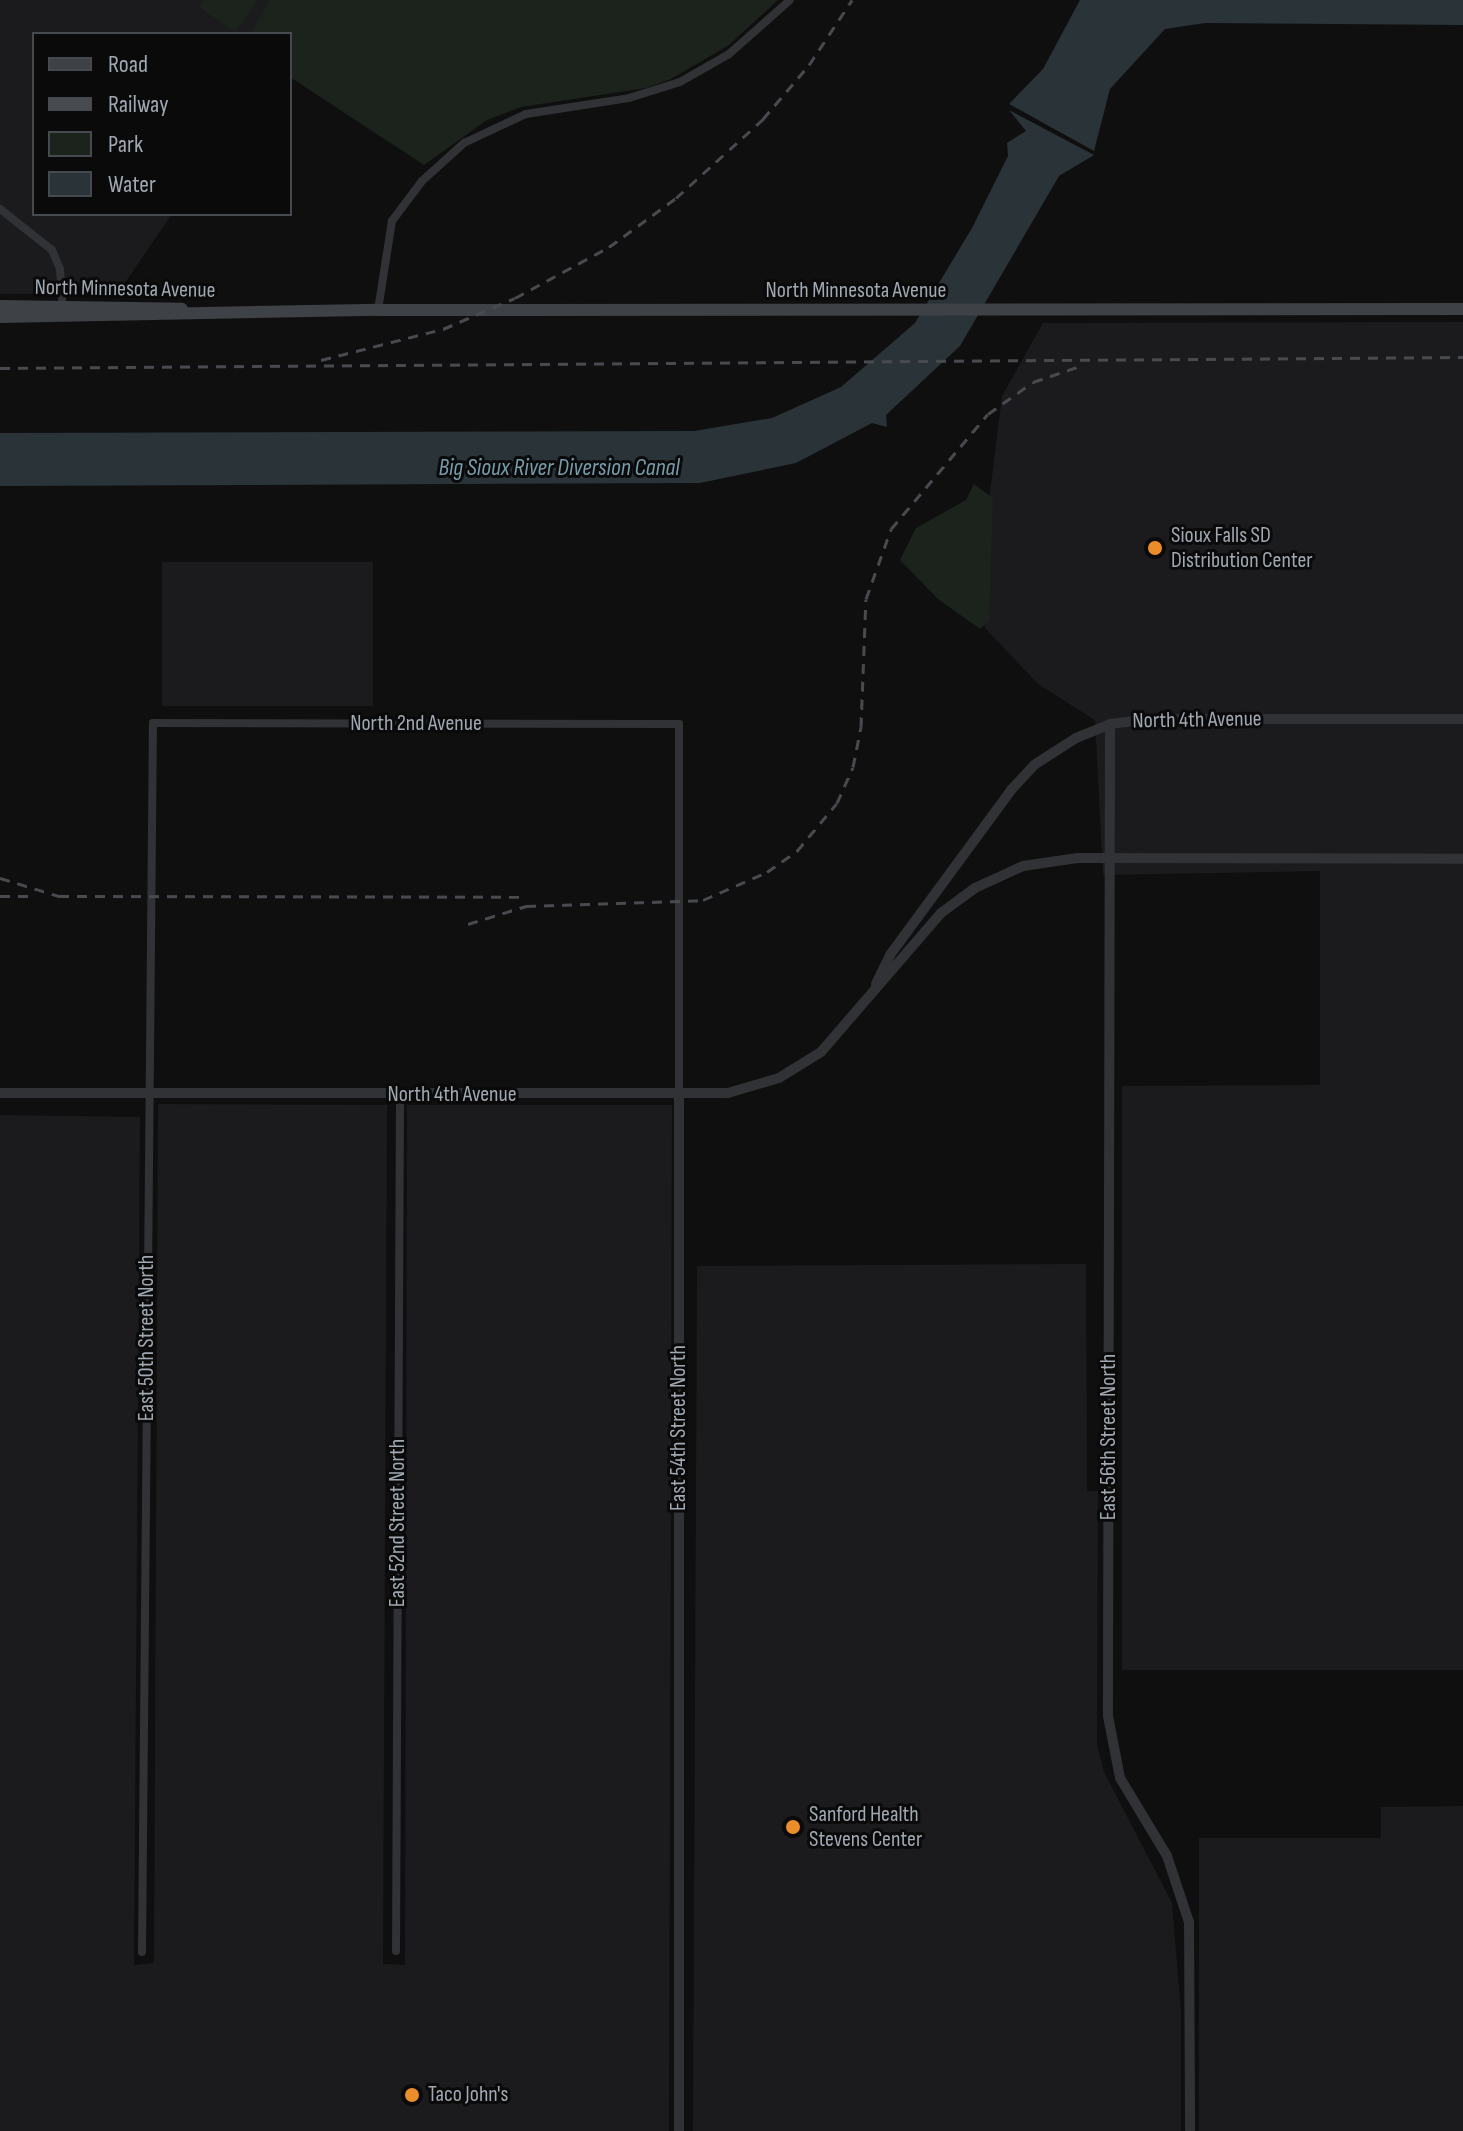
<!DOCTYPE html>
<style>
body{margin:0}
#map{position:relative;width:1463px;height:2131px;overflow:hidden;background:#0f0f10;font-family:"Sofia Sans Condensed",sans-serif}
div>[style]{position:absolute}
.built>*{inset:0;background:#1b1b1d;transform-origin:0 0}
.green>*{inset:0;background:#1c231c}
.water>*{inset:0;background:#293338}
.minor>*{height:8px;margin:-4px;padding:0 4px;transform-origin:4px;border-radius:4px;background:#303235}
.tertiary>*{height:10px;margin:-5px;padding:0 5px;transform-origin:5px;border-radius:5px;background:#303235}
.secondary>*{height:12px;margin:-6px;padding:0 6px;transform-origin:6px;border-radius:6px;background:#3e4145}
.rail>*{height:3px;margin-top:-1.5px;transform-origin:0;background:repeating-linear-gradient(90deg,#474a4e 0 10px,transparent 0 18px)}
.dots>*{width:22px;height:22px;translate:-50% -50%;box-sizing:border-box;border:4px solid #0a0a0b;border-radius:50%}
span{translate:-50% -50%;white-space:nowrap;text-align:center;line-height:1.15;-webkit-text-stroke:6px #0a0a0b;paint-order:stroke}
.street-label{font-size:22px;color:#a0a8b1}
.poi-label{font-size:22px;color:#a0a8b1}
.left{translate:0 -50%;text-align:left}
.water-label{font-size:24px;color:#779cac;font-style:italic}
.legend{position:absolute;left:32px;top:32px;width:260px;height:184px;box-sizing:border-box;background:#0a0a0b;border:2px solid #46494d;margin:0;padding:10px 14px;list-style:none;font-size:24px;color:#a0a8b1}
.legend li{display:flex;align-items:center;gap:16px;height:40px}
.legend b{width:40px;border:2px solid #46494d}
</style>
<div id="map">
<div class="built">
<div style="clip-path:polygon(0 0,768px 0,290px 34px,34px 34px,34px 214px,172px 214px,118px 293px,0 294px)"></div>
<div style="clip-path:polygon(1463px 322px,1463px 1670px,1122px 1670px,1122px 1086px,1320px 1085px,1320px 871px,1103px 875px,1095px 720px,1038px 684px,985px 628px,990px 492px,1002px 396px,1043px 323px)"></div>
<div style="left:373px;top:562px;width:144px;height:211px;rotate:90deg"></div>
<div style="clip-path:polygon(158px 1104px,387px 1105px,383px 1964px,405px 1965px,407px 1105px,672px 1105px,669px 2131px,0 2131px,0 1115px,140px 1117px,134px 1965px,154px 1963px)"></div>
<div style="clip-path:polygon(1086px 1264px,1087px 1491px,1098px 1491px,1097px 1745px,1104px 1772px,1172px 1903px,1181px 2011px,1181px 2131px,693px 2131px,697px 1266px)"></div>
<div style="clip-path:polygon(1463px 1806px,1463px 2131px,1199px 2131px,1199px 1838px,1381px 1838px,1381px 1807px)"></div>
</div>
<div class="green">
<div style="clip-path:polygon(204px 0,258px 0,235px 32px,199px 7px)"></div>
<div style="clip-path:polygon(270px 0,778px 0,729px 45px,671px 79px,646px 88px,521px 107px,487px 120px,424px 165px,290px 77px,290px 34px,250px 34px)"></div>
<div style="clip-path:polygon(974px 484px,993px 498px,989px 621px,980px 629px,938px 599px,900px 560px,916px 528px,966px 500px)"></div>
</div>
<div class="water">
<div style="clip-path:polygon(1080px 0,1463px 0,1463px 25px,1205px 23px,1165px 29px,1110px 89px,1094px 151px,1009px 104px,1043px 69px)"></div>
<div style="clip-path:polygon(1009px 110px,1094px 155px,1059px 176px,960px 346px,886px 415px,887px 427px,872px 423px,796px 463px,700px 483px,0 486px,0 433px,694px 431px,772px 418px,841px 387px,915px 323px,972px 228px,1008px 156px,1007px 143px,1026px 131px)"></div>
</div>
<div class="minor">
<div style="left:0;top:209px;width:66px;rotate:38.3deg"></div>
<div style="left:52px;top:250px;width:21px;rotate:67deg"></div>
<div style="left:60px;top:269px;width:39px;rotate:86deg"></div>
<div style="left:378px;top:310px;width:90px;rotate:-81.1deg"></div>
<div style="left:392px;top:221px;width:50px;rotate:-53.1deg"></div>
<div style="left:422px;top:181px;width:57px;rotate:-42.1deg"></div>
<div style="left:464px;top:143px;width:68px;rotate:-25.1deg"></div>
<div style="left:526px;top:114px;width:104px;rotate:-8.8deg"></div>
<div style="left:629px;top:98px;width:53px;rotate:-17.4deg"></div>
<div style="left:680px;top:82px;width:56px;rotate:-29.7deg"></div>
<div style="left:729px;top:54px;width:81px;rotate:-41.5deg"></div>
<div style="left:396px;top:1951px;width:856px;rotate:-89.73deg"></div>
<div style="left:142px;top:1952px;width:1229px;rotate:-89.49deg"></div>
<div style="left:153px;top:723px;width:526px;rotate:0.11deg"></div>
<div style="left:679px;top:724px;width:372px;rotate:90deg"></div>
</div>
<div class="tertiary">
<div style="left:1110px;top:724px;width:992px;rotate:90.12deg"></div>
<div style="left:1108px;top:1716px;width:63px;rotate:79deg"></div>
<div style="left:1120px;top:1778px;width:91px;rotate:58.9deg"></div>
<div style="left:1167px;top:1856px;width:70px;rotate:71.6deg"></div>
<div style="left:1189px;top:1922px;width:209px;rotate:89.7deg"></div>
<div style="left:876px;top:984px;width:32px;rotate:-64deg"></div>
<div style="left:890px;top:955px;width:205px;rotate:-53.7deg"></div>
<div style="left:1011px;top:790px;width:34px;rotate:-47deg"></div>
<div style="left:1034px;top:765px;width:50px;rotate:-32.7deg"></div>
<div style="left:1076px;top:738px;width:37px;rotate:-22deg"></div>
<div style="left:1110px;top:724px;width:41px;rotate:-7deg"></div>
<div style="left:1151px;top:719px;width:312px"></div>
<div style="left:0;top:1093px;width:728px"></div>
<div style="left:728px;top:1093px;width:53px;rotate:-16.4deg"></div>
<div style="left:779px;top:1078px;width:49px;rotate:-31.8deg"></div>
<div style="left:821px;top:1052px;width:184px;rotate:-49.2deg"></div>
<div style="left:941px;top:913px;width:42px;rotate:-36.3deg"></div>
<div style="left:975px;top:888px;width:53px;rotate:-24.6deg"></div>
<div style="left:1023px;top:866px;width:55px;rotate:-8.4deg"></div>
<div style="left:1077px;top:858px;width:386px;rotate:0.1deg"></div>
<div style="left:679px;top:2131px;width:1035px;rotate:-90deg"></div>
</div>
<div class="secondary">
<div style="left:0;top:306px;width:182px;rotate:0.9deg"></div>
<div style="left:0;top:317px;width:378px;rotate:-1.1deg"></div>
<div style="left:378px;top:310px;width:1085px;rotate:-0.05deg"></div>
</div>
<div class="rail">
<div style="left:321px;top:360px;width:126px;rotate:-14.3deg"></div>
<div style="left:443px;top:329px;width:78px;rotate:-23.3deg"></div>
<div style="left:515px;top:298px;width:107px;rotate:-28.5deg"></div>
<div style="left:609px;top:247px;width:83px;rotate:-36.2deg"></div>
<div style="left:676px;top:198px;width:118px;rotate:-42.2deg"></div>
<div style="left:763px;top:119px;width:71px;rotate:-49.6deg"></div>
<div style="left:809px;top:65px;width:78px;rotate:-56.5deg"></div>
<div style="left:0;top:368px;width:1463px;rotate:-0.43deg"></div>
<div style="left:0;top:878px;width:62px;rotate:17deg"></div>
<div style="left:59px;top:896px;width:467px;rotate:0.1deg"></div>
<div style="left:0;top:896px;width:32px"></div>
<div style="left:468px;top:924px;width:61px;rotate:-17.2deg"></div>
<div style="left:526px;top:906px;width:177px;rotate:-1.9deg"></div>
<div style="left:703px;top:900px;width:70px;rotate:-23.6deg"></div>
<div style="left:767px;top:872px;width:37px;rotate:-35deg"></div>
<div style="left:797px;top:851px;width:62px;rotate:-50.2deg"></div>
<div style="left:837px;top:803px;width:39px;rotate:-66deg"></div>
<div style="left:853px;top:767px;width:41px;rotate:-78.7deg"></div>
<div style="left:861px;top:727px;width:128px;rotate:-87.8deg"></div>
<div style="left:866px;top:599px;width:74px;rotate:-70.3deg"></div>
<div style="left:891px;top:529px;width:150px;rotate:-49.9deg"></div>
<div style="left:988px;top:414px;width:55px;rotate:-35.4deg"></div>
<div style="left:1033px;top:382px;width:50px;rotate:-18.8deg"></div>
</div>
<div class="dots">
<div style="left:1155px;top:548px;background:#ec8d2b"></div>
<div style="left:793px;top:1827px;background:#ec8d2b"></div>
<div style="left:412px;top:2095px;background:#ec8d2b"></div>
</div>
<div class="street-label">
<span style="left:125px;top:289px;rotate:1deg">North Minnesota Avenue</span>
<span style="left:856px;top:291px">North Minnesota Avenue</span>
<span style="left:1197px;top:720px;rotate:-1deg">North 4th Avenue</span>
<span style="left:416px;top:724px">North 2nd Avenue</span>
<span style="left:452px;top:1095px">North 4th Avenue</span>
<span style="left:147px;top:1338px;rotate:-90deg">East 50th Street North</span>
<span style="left:679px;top:1428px;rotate:-90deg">East 54th Street North</span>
<span style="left:1109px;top:1437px;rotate:-90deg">East 56th Street North</span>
<span style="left:398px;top:1523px;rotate:-90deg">East 52nd Street North</span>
</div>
<div class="poi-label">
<span class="left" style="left:1171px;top:548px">Sioux Falls SD<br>Distribution Center</span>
<span class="left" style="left:809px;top:1827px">Sanford Health<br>Stevens Center</span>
<span class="left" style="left:428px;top:2095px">Taco John's</span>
</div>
<div class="water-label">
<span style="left:559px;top:468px">Big Sioux River Diversion Canal</span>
</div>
<ul class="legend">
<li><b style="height:10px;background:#3e4145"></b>Road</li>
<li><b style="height:10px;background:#474a4e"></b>Railway</li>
<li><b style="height:22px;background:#1c231c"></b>Park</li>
<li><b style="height:22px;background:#293338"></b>Water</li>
</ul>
</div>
